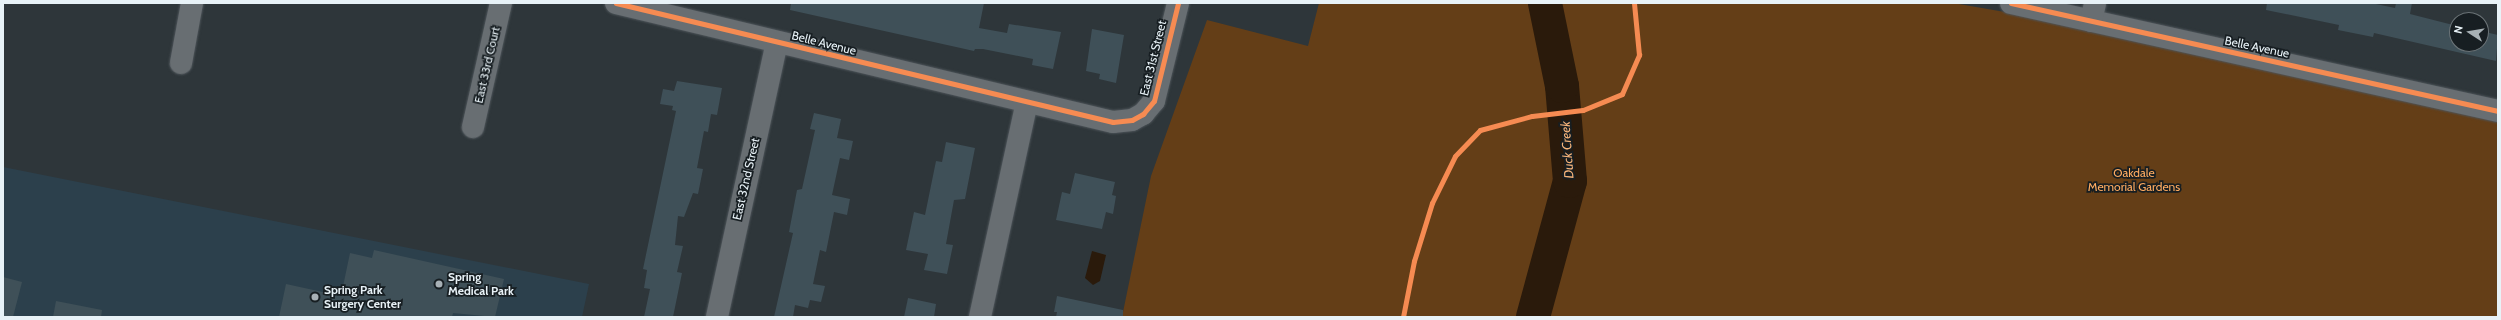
<!DOCTYPE html>
<style>
body{margin:0}
#map{position:relative;width:2501px;height:320px;overflow:hidden;background:#2e363a;font-family:Cabin,sans-serif}
div>[style]{position:absolute}
.built>*{inset:0;background:#2c404c}
.green>*{inset:0;background:#643e17}
.water>*{inset:0;background:#2a1a0b}
.river>*{height:34px;margin:-17px;padding:0 17px;transform-origin:17px;border-radius:17px;background:#2a1a0b}
.building>*{inset:0;background:#3f5058}
.roads{filter:drop-shadow(0 0 1px #4d5459) drop-shadow(0 0 1px #4d5459)}
.minor>*{height:22px;margin:-11px;padding:0 11px;transform-origin:11px;border-radius:11px;background:#686e72}
.cycleway>*{height:5px;margin:-2.5px;padding:0 2.5px;transform-origin:2.5px;border-radius:2.5px;background:#f68b52}
.dots>*{width:11px;height:11px;translate:-50% -50%;box-sizing:border-box;border:2px solid #171e22;border-radius:50%}
span{translate:-50% -50%;white-space:nowrap;text-align:center;line-height:1.15;-webkit-text-stroke:3.5px #171e22;paint-order:stroke}
.street-label{font-size:12px;color:#e8f2f7}
.park-label{font-size:12px;color:#ffac61}
.poi-label{font-size:12px;color:#e8f2f7;font-weight:700}
.left{translate:0 -50%;text-align:left}
.water-label{font-size:13px;color:#f6b47a;font-style:italic}
.frame{position:absolute;inset:0;border:4px solid #e8f2f7;pointer-events:none}
.north{position:absolute;left:2449px;top:12px;width:40px;height:40px;box-sizing:border-box;background:#171e22;border:1px solid #6b7377;border-radius:50%;rotate:282deg;font-size:11px;font-weight:700;line-height:16px;text-align:center;color:#e8f2f7}
.north::after{content:'';display:block;margin:auto;width:14px;height:18px;background:#a7b0b5;clip-path:polygon(50% 0,100% 100%,50% 72%,0 100%)}
</style>
<div id="map">
<div class="built">
<div style="clip-path:polygon(3px 167px,589px 284px,582px 317px,3px 317px)"></div>
</div>
<div class="green">
<div style="clip-path:polygon(1319px 3px,1953px 3px,2028px 16px,2498px 118px,2498px 317px,1122px 317px,1151px 176px,1207px 20px,1308px 46px)"></div>
</div>
<div class="water">
<div style="clip-path:polygon(1092px 251px,1106px 255px,1100px 281px,1093px 285px,1085px 278px)"></div>
</div>
<div class="river">
<div style="left:1533px;top:317px;width:141px;rotate:-74.8deg"></div>
<div style="left:1570px;top:181px;width:95px;rotate:-94.8deg"></div>
<div style="left:1562px;top:86px;width:85px;rotate:-101.6deg"></div>
</div>
<div class="building">
<div style="clip-path:polygon(791px 3px,984px 3px,979px 28px,1007px 33px,1009px 24px,1061px 32px,1053px 69px,1032px 65px,1033px 59px,983px 49px,975px 49px,974px 51px,790px 10px)"></div>
<div style="clip-path:polygon(2267px 3px,2371px 3px,2395px 8px,2396px 3px,2412px 3px,2410px 14px,2457px 26px,2457px 44px,2481px 44px,2481px 31px,2498px 35px,2496px 61px,2374px 33px,2373px 37px,2338px 30px,2339px 25px,2266px 10px)"></div>
<div style="clip-path:polygon(1092px 29px,1124px 35px,1116px 83px,1099px 79px,1100px 74px,1086px 71px)"></div>
<div style="clip-path:polygon(677px 81px,722px 88px,717px 115px,711px 114px,708px 132px,704px 131px,697px 168px,703px 169px,698px 194px,693px 193px,684px 217px,678px 216px,675px 245px,683px 246px,677px 272px,682px 273px,673px 317px,644px 317px,650px 289px,644px 288px,647px 270px,643px 269px,676px 111px,672px 110px,673px 106px,660px 104px,663px 89px,674px 91px)"></div>
<div style="clip-path:polygon(814px 113px,841px 119px,837px 138px,853px 141px,849px 160px,840px 158px,832px 195px,850px 199px,847px 215px,834px 212px,826px 252px,820px 250px,813px 284px,825px 286px,821px 302px,810px 300px,808px 308px,795px 305px,793px 317px,774px 317px,793px 233px,789px 232px,797px 190px,802px 189px,815px 130px,810px 129px)"></div>
<div style="clip-path:polygon(946px 142px,975px 148px,965px 199px,954px 200px,946px 244px,953px 245px,947px 274px,924px 270px,928px 254px,906px 250px,914px 212px,925px 215px,936px 161px,942px 162px)"></div>
<div style="clip-path:polygon(1075px 173px,1115px 182px,1112px 195px,1116px 196px,1113px 214px,1106px 212px,1102px 229px,1056px 220px,1062px 192px,1070px 194px)"></div>
<div style="clip-path:polygon(374px 250px,504px 279px,495px 317px,453px 313px,452px 317px,279px 317px,286px 284px,341px 296px,350px 253px,372px 258px)"></div>
<div style="clip-path:polygon(3px 277px,22px 282px,13px 317px,3px 317px)"></div>
<div style="clip-path:polygon(1057px 296px,1123px 310px,1123px 317px,1056px 317px,1057px 312px,1054px 312px)"></div>
<div style="clip-path:polygon(908px 298px,936px 304px,934px 317px,904px 317px)"></div>
<div style="clip-path:polygon(56px 301px,102px 310px,101px 317px,53px 317px)"></div>
</div>
<div class="roads">
<div class="minor">
<div style="left:616px;top:3px;width:511px;rotate:13.47deg"></div>
<div style="left:1113px;top:122px;width:19px;rotate:-6deg"></div>
<div style="left:1132px;top:120px;width:13px;rotate:-29deg"></div>
<div style="left:1143px;top:114px;width:17px;rotate:-50deg"></div>
<div style="left:1154px;top:101px;width:101px;rotate:-76.2deg"></div>
<div style="left:2011px;top:3px;width:499px;rotate:12.5deg"></div>
<div style="left:2091px;top:21px;width:18px;rotate:-77deg"></div>
<div style="left:181px;top:63px;width:61px;rotate:-79.6deg"></div>
<div style="left:473px;top:127px;width:127px;rotate:-77.3deg"></div>
<div style="left:717px;top:317px;width:281px;rotate:-77.7deg"></div>
<div style="left:980px;top:317px;width:220px;rotate:-77.7deg"></div>
</div>
</div>
<div class="cycleway">
<div style="left:616px;top:3px;width:511px;rotate:13.47deg"></div>
<div style="left:1113px;top:122px;width:19px;rotate:-6deg"></div>
<div style="left:1132px;top:120px;width:13px;rotate:-29deg"></div>
<div style="left:1143px;top:114px;width:17px;rotate:-50deg"></div>
<div style="left:1154px;top:101px;width:101px;rotate:-76.2deg"></div>
<div style="left:2011px;top:3px;width:499px;rotate:12.5deg"></div>
<div style="left:1403px;top:317px;width:57px;rotate:-78.9deg"></div>
<div style="left:1414px;top:261px;width:61px;rotate:-72.8deg"></div>
<div style="left:1432px;top:203px;width:52px;rotate:-63.9deg"></div>
<div style="left:1455px;top:156px;width:36px;rotate:-46deg"></div>
<div style="left:1480px;top:130px;width:54px;rotate:-15.1deg"></div>
<div style="left:1532px;top:116px;width:51px;rotate:-6.7deg"></div>
<div style="left:1583px;top:110px;width:42px;rotate:-22.3deg"></div>
<div style="left:1622px;top:94px;width:43px;rotate:-66.4deg"></div>
<div style="left:1639px;top:55px;width:52px;rotate:-95.5deg"></div>
</div>
<div class="dots">
<div style="left:439px;top:284px;background:#a7b0b5"></div>
<div style="left:315px;top:297px;background:#a7b0b5"></div>
</div>
<div class="street-label">
<span style="left:824px;top:43px;rotate:14deg">Belle Avenue</span>
<span style="left:2257px;top:47px;rotate:12deg">Belle Avenue</span>
<span style="left:1153px;top:58px;rotate:-76deg">East 31st Street</span>
<span style="left:487px;top:65px;rotate:-77deg">East 33rd Court</span>
<span style="left:746px;top:179px;rotate:-77deg">East 32nd Street</span>
</div>
<div class="park-label">
<span style="left:2134px;top:180px">Oakdale<br>Memorial Gardens</span>
</div>
<div class="poi-label">
<span class="left" style="left:448px;top:284px">Spring<br>Medical Park</span>
<span class="left" style="left:324px;top:297px">Spring Park<br>Surgery Center</span>
</div>
<div class="water-label">
<span style="left:1567px;top:150px;rotate:-94deg">Duck Creek</span>
</div>
<div class="frame"></div>
<div class="north">N</div>
</div>
